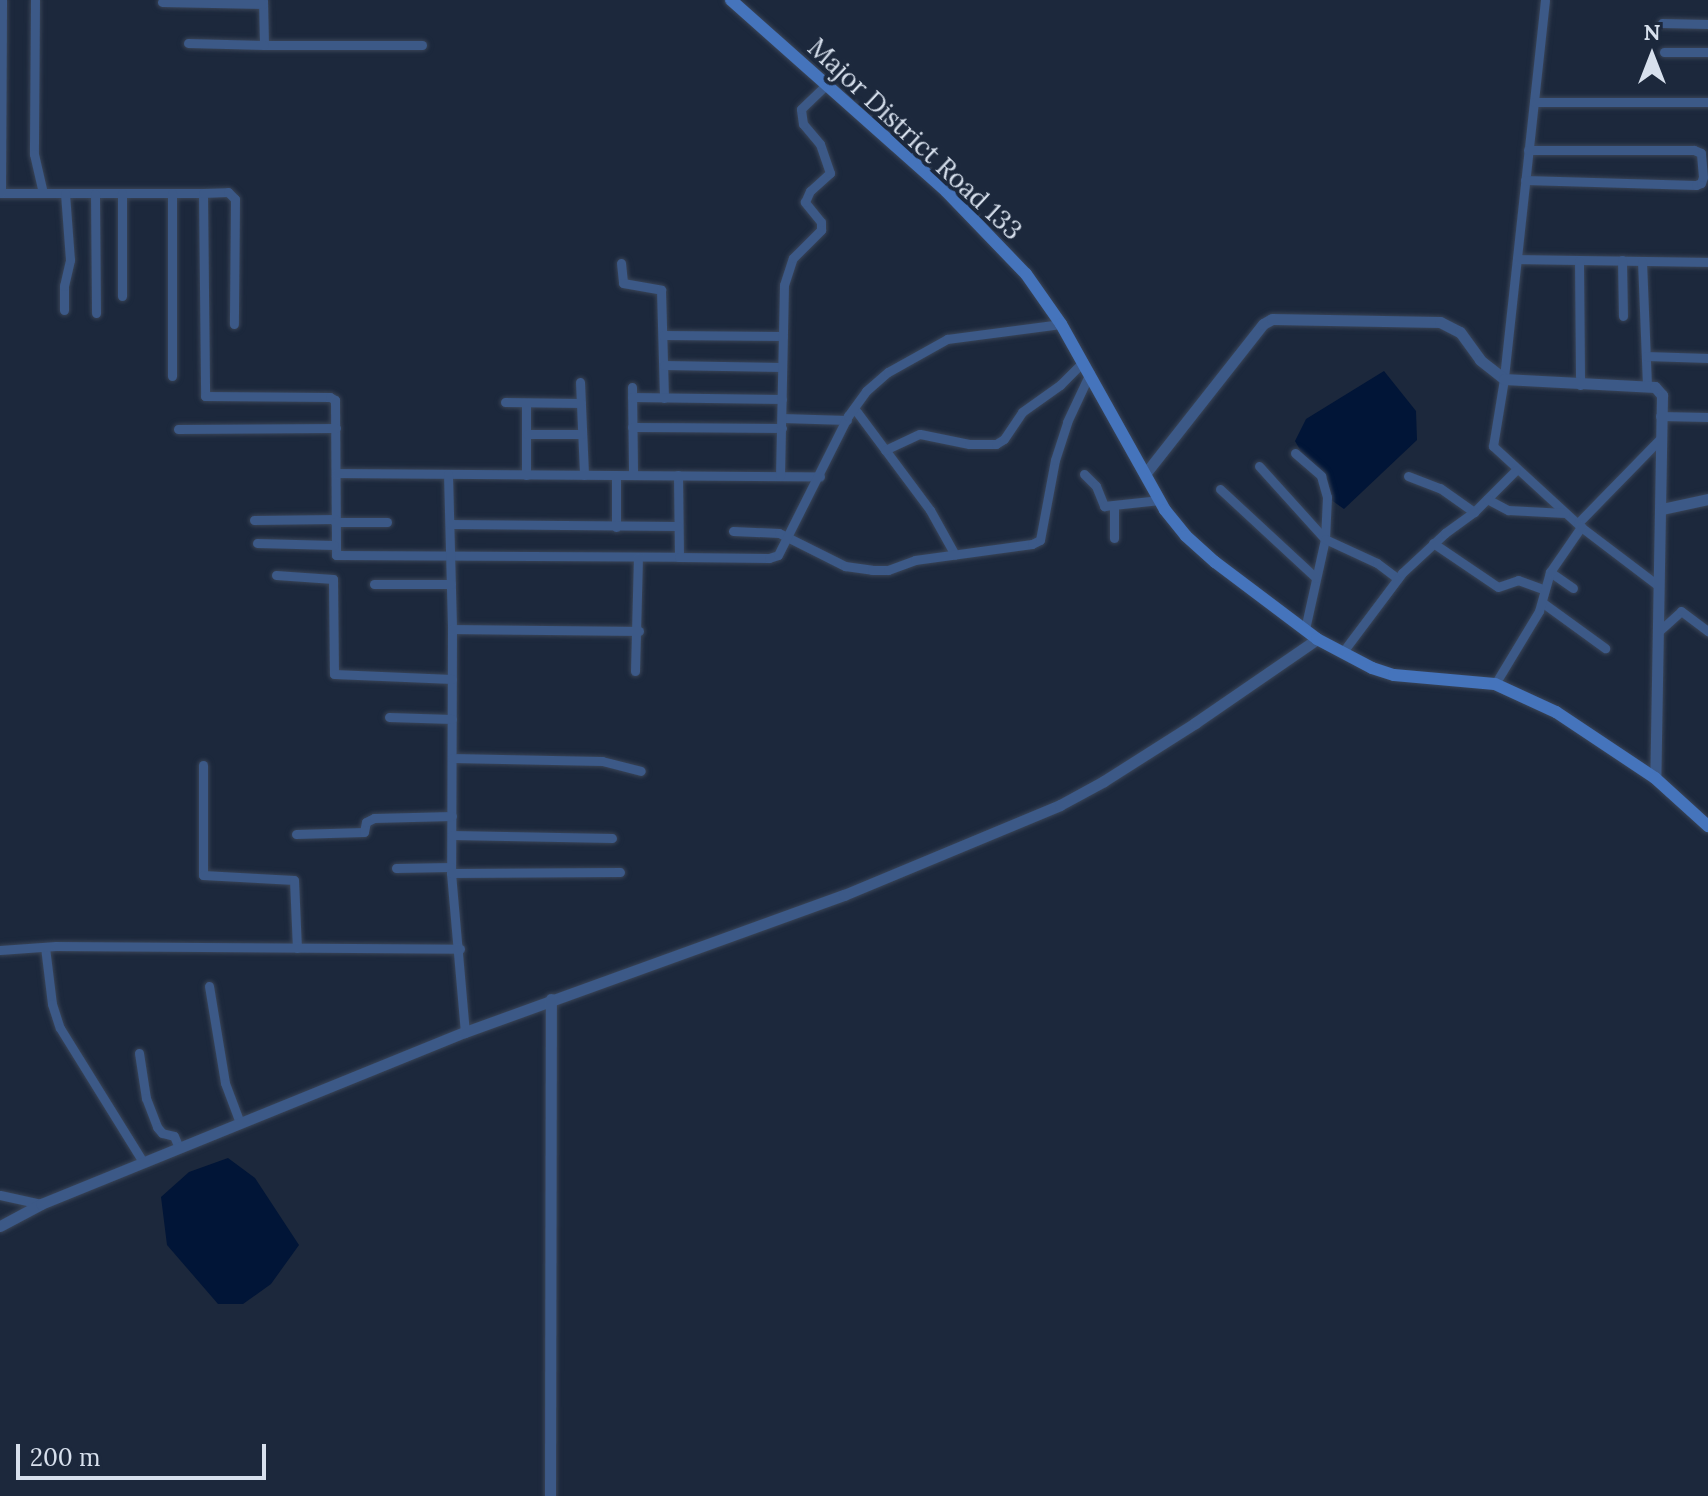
<!DOCTYPE html>
<style>
body{margin:0}
#map{position:relative;width:1708px;height:1496px;overflow:hidden;background:#1c283c;font-family:Lora,serif}
div>[style]{position:absolute}
.water>*{inset:0;background:#011537}
.roads{filter:drop-shadow(0 0 2px #3a4558) drop-shadow(0 0 2px #3a4558)}
.minor>*{height:9px;margin:-4.5px;padding:0 4.5px;transform-origin:4.5px;border-radius:4.5px;background:#3c5987}
.tertiary>*{height:11px;margin:-5.5px;padding:0 5.5px;transform-origin:5.5px;border-radius:5.5px;background:#3c5987}
.secondary>*{height:12px;margin:-6px;padding:0 6px;transform-origin:6px;border-radius:6px;background:#4574bc}
span{translate:-50% -50%;white-space:nowrap;text-align:center;line-height:1.15;-webkit-text-stroke:8px #1c283c;paint-order:stroke}
.street-label{font-size:26px;color:#d7e0ed}
.north{position:absolute;left:1612px;top:16px;width:80px;height:80px;-webkit-text-stroke:6px #1c283c;paint-order:stroke;rotate:0deg;font-size:22px;font-weight:700;line-height:32px;text-align:center;color:#d7e0ed}
.north::after{content:'';display:block;margin:auto;width:28px;height:36px;background:#d7e0ed;clip-path:polygon(50% 0,100% 100%,50% 72%,0 100%)}
.scale{position:absolute;left:16px;top:1444px;width:250px;height:36px;box-sizing:border-box;border:4px solid #d7e0ed;border-top:0;padding-left:10px;font-size:24px;line-height:28px;white-space:nowrap;color:#d7e0ed;-webkit-text-stroke:6px #1c283c;paint-order:stroke}
</style>
<div id="map">
<div class="water">
<div style="clip-path:polygon(1384px 371px,1416px 411px,1417px 440px,1344px 509px,1327px 497px,1295px 441px,1306px 419px)"></div>
<div style="clip-path:polygon(228px 1158px,255px 1178px,299px 1245px,271px 1284px,243px 1304px,218px 1304px,167px 1245px,161px 1197px,189px 1172px)"></div>
</div>
<div class="roads">
<div class="minor">
<div style="left:35px;top:0;width:154px;rotate:90.4deg"></div>
<div style="left:34px;top:154px;width:40px;rotate:77deg"></div>
<div style="left:263px;top:0;width:45px;rotate:88.7deg"></div>
<div style="left:264px;top:45px;width:158px"></div>
<div style="left:1545px;top:0;width:381px;rotate:96.2deg"></div>
<div style="left:1504px;top:379px;width:68px;rotate:99.3deg"></div>
<div style="left:1493px;top:446px;width:120px;rotate:42.6deg"></div>
<div style="left:1581px;top:527px;width:94px;rotate:37.2deg"></div>
<div style="left:162px;top:2px;width:101px;rotate:1.1deg"></div>
<div style="left:1662px;top:23px;width:46px;rotate:1.2deg"></div>
<div style="left:188px;top:43px;width:76px;rotate:1.5deg"></div>
<div style="left:1664px;top:52px;width:44px"></div>
<div style="left:1534px;top:102px;width:174px"></div>
<div style="left:1525px;top:180px;width:171px;rotate:1.7deg"></div>
<div style="left:1696px;top:185px;width:5px;rotate:-22deg"></div>
<div style="left:1701px;top:183px;width:6px;rotate:-72deg"></div>
<div style="left:1703px;top:177px;width:24px;rotate:-95deg"></div>
<div style="left:1701px;top:153px;width:8px;rotate:-157deg"></div>
<div style="left:1694px;top:150px;width:166px;rotate:180deg"></div>
<div style="left:0;top:193px;width:203px"></div>
<div style="left:203px;top:193px;width:203px;rotate:89.4deg"></div>
<div style="left:205px;top:396px;width:125px;rotate:0.5deg"></div>
<div style="left:330px;top:397px;width:6px;rotate:31deg"></div>
<div style="left:335px;top:400px;width:155px;rotate:89.6deg"></div>
<div style="left:336px;top:555px;width:343px;rotate:0.3deg"></div>
<div style="left:679px;top:557px;width:82px;rotate:-90.7deg"></div>
<div style="left:1px;top:193px;width:193px;rotate:-89.7deg"></div>
<div style="left:122px;top:193px;width:103px;rotate:90deg"></div>
<div style="left:203px;top:193px;width:25px;rotate:-2deg"></div>
<div style="left:228px;top:192px;width:10px;rotate:45deg"></div>
<div style="left:235px;top:199px;width:125px;rotate:90.5deg"></div>
<div style="left:95px;top:194px;width:119px;rotate:89.5deg"></div>
<div style="left:1517px;top:259px;width:191px;rotate:0.9deg"></div>
<div style="left:1622px;top:260px;width:56px;rotate:89deg"></div>
<div style="left:1579px;top:261px;width:124px;rotate:89.5deg"></div>
<div style="left:1642px;top:261px;width:124px;rotate:87.7deg"></div>
<div style="left:621px;top:263px;width:20px;rotate:84deg"></div>
<div style="left:623px;top:283px;width:39px;rotate:10deg"></div>
<div style="left:661px;top:290px;width:108px;rotate:88.4deg"></div>
<div style="left:64px;top:310px;width:24px;rotate:-90deg"></div>
<div style="left:64px;top:286px;width:27px;rotate:-77deg"></div>
<div style="left:70px;top:260px;width:67px;rotate:-94.3deg"></div>
<div style="left:663px;top:335px;width:120px;rotate:0.5deg"></div>
<div style="left:1646px;top:356px;width:62px;rotate:1.8deg"></div>
<div style="left:664px;top:365px;width:118px;rotate:1deg"></div>
<div style="left:172px;top:376px;width:183px;rotate:-90deg"></div>
<div style="left:580px;top:382px;width:93px;rotate:87.5deg"></div>
<div style="left:632px;top:387px;width:88px;rotate:89.3deg"></div>
<div style="left:632px;top:397px;width:150px;rotate:0.8deg"></div>
<div style="left:505px;top:402px;width:76px;rotate:0.8deg"></div>
<div style="left:526px;top:403px;width:72px;rotate:90deg"></div>
<div style="left:854px;top:408px;width:127px;rotate:53.3deg"></div>
<div style="left:930px;top:510px;width:51px;rotate:60.9deg"></div>
<div style="left:1660px;top:416px;width:48px;rotate:1.2deg"></div>
<div style="left:782px;top:418px;width:65px;rotate:1.8deg"></div>
<div style="left:632px;top:427px;width:150px;rotate:0.4deg"></div>
<div style="left:178px;top:429px;width:158px;rotate:-0.4deg"></div>
<div style="left:527px;top:434px;width:55px"></div>
<div style="left:885px;top:450px;width:38px;rotate:-25deg"></div>
<div style="left:920px;top:434px;width:50px;rotate:11.5deg"></div>
<div style="left:969px;top:444px;width:27px"></div>
<div style="left:996px;top:444px;width:9px;rotate:-32deg"></div>
<div style="left:1004px;top:439px;width:32px;rotate:-56deg"></div>
<div style="left:1022px;top:412px;width:47px;rotate:-35.4deg"></div>
<div style="left:1060px;top:385px;width:33px;rotate:-45deg"></div>
<div style="left:1295px;top:453px;width:35px;rotate:41deg"></div>
<div style="left:1321px;top:476px;width:22px;rotate:74deg"></div>
<div style="left:1327px;top:497px;width:42px;rotate:92.7deg"></div>
<div style="left:1325px;top:539px;width:92px;rotate:102.5deg"></div>
<div style="left:1259px;top:466px;width:98px;rotate:47.9deg"></div>
<div style="left:1325px;top:539px;width:57px;rotate:24.8deg"></div>
<div style="left:1377px;top:563px;width:26px;rotate:37deg"></div>
<div style="left:336px;top:473px;width:484px;rotate:0.4deg"></div>
<div style="left:448px;top:474px;width:155px;rotate:88.5deg"></div>
<div style="left:452px;top:629px;width:244px;rotate:90.2deg"></div>
<div style="left:451px;top:873px;width:160px;rotate:85deg"></div>
<div style="left:1084px;top:474px;width:17px;rotate:45deg"></div>
<div style="left:1096px;top:486px;width:22px;rotate:68deg"></div>
<div style="left:1104px;top:506px;width:56px;rotate:-6.1deg"></div>
<div style="left:616px;top:475px;width:52px;rotate:90deg"></div>
<div style="left:780px;top:476px;width:191px;rotate:-88.8deg"></div>
<div style="left:784px;top:285px;width:28px;rotate:-72deg"></div>
<div style="left:793px;top:258px;width:40px;rotate:-45deg"></div>
<div style="left:821px;top:230px;width:8px;rotate:-90deg"></div>
<div style="left:821px;top:222px;width:26px;rotate:-129deg"></div>
<div style="left:805px;top:202px;width:12px;rotate:-66deg"></div>
<div style="left:810px;top:191px;width:27px;rotate:-42deg"></div>
<div style="left:830px;top:173px;width:31px;rotate:-109deg"></div>
<div style="left:820px;top:144px;width:26px;rotate:-130deg"></div>
<div style="left:803px;top:124px;width:15px;rotate:-98deg"></div>
<div style="left:801px;top:109px;width:35px;rotate:-44deg"></div>
<div style="left:1408px;top:476px;width:34px;rotate:21deg"></div>
<div style="left:1440px;top:488px;width:42px;rotate:35.2deg"></div>
<div style="left:1474px;top:512px;width:59px;rotate:-45deg"></div>
<div style="left:1220px;top:489px;width:131px;rotate:42.8deg"></div>
<div style="left:1487px;top:499px;width:24px;rotate:28deg"></div>
<div style="left:1508px;top:510px;width:57px;rotate:3deg"></div>
<div style="left:1114px;top:505px;width:33px;rotate:90deg"></div>
<div style="left:254px;top:520px;width:81px;rotate:-0.7deg"></div>
<div style="left:335px;top:522px;width:52px"></div>
<div style="left:1578px;top:523px;width:117px;rotate:-45.7deg"></div>
<div style="left:450px;top:524px;width:228px;rotate:0.5deg"></div>
<div style="left:733px;top:531px;width:46px;rotate:2.5deg"></div>
<div style="left:779px;top:533px;width:74px;rotate:26.6deg"></div>
<div style="left:845px;top:566px;width:27px;rotate:8deg"></div>
<div style="left:872px;top:570px;width:16px"></div>
<div style="left:888px;top:570px;width:29px;rotate:-20deg"></div>
<div style="left:915px;top:560px;width:118px;rotate:-7.8deg"></div>
<div style="left:1032px;top:544px;width:9px;rotate:-27deg"></div>
<div style="left:1040px;top:540px;width:81px;rotate:-79.4deg"></div>
<div style="left:1055px;top:460px;width:40px;rotate:-72deg"></div>
<div style="left:1067px;top:422px;width:54px;rotate:-64.9deg"></div>
<div style="left:257px;top:543px;width:77px;rotate:1.5deg"></div>
<div style="left:1433px;top:543px;width:78px;rotate:34.1deg"></div>
<div style="left:1498px;top:587px;width:21px;rotate:-19deg"></div>
<div style="left:1518px;top:580px;width:27px;rotate:20deg"></div>
<div style="left:679px;top:557px;width:90px;rotate:0.6deg"></div>
<div style="left:769px;top:558px;width:9px;rotate:-18deg"></div>
<div style="left:778px;top:555px;width:156px;rotate:-63.3deg"></div>
<div style="left:848px;top:416px;width:31px;rotate:-54deg"></div>
<div style="left:866px;top:391px;width:29px;rotate:-41deg"></div>
<div style="left:888px;top:372px;width:68px;rotate:-29.2deg"></div>
<div style="left:947px;top:339px;width:115px;rotate:-7.5deg"></div>
<div style="left:1550px;top:572px;width:28px;rotate:35deg"></div>
<div style="left:276px;top:575px;width:57px;rotate:4deg"></div>
<div style="left:333px;top:579px;width:95px;rotate:89.4deg"></div>
<div style="left:334px;top:674px;width:118px;rotate:2.4deg"></div>
<div style="left:374px;top:584px;width:77px"></div>
<div style="left:1543px;top:603px;width:77px;rotate:36deg"></div>
<div style="left:452px;top:629px;width:187px;rotate:0.6deg"></div>
<div style="left:1658px;top:632px;width:31px;rotate:-42deg"></div>
<div style="left:1681px;top:611px;width:34px;rotate:37deg"></div>
<div style="left:1342px;top:653px;width:100px;rotate:-53.1deg"></div>
<div style="left:1402px;top:573px;width:59px;rotate:-42.9deg"></div>
<div style="left:1445px;top:533px;width:36px;rotate:-36deg"></div>
<div style="left:635px;top:671px;width:114px;rotate:-88.5deg"></div>
<div style="left:1495px;top:684px;width:85px;rotate:-58.9deg"></div>
<div style="left:1539px;top:611px;width:41px;rotate:-74.2deg"></div>
<div style="left:1550px;top:572px;width:55px;rotate:-55.4deg"></div>
<div style="left:389px;top:717px;width:63px;rotate:1.8deg"></div>
<div style="left:452px;top:758px;width:150px;rotate:1.1deg"></div>
<div style="left:602px;top:761px;width:40px;rotate:14.4deg"></div>
<div style="left:203px;top:765px;width:110px;rotate:90deg"></div>
<div style="left:203px;top:875px;width:91px;rotate:3.1deg"></div>
<div style="left:294px;top:880px;width:68px;rotate:87.5deg"></div>
<div style="left:296px;top:834px;width:68px;rotate:-1.7deg"></div>
<div style="left:364px;top:832px;width:10px;rotate:-79deg"></div>
<div style="left:366px;top:822px;width:9px;rotate:-27deg"></div>
<div style="left:374px;top:818px;width:78px;rotate:-1.5deg"></div>
<div style="left:452px;top:835px;width:160px;rotate:1.1deg"></div>
<div style="left:396px;top:868px;width:55px;rotate:-1deg"></div>
<div style="left:451px;top:873px;width:169px;rotate:-0.3deg"></div>
<div style="left:45px;top:947px;width:57px;rotate:83deg"></div>
<div style="left:52px;top:1004px;width:25px;rotate:72deg"></div>
<div style="left:60px;top:1028px;width:158px;rotate:58.2deg"></div>
<div style="left:0;top:950px;width:56px;rotate:-4.1deg"></div>
<div style="left:56px;top:946px;width:404px;rotate:0.4deg"></div>
<div style="left:209px;top:986px;width:98px;rotate:80.6deg"></div>
<div style="left:225px;top:1083px;width:43px;rotate:69.4deg"></div>
<div style="left:139px;top:1053px;width:46px;rotate:81.2deg"></div>
<div style="left:146px;top:1098px;width:31px;rotate:69deg"></div>
<div style="left:157px;top:1127px;width:8px;rotate:50deg"></div>
<div style="left:162px;top:1133px;width:12px;rotate:14deg"></div>
<div style="left:174px;top:1136px;width:13px;rotate:67deg"></div>
<div style="left:0;top:1195px;width:42px;rotate:12.4deg"></div>
</div>
<div class="tertiary">
<div style="left:1145px;top:474px;width:191px;rotate:-51.8deg"></div>
<div style="left:1263px;top:324px;width:10px;rotate:-29deg"></div>
<div style="left:1272px;top:319px;width:168px;rotate:1deg"></div>
<div style="left:1440px;top:322px;width:22px;rotate:27deg"></div>
<div style="left:1460px;top:332px;width:34px;rotate:54deg"></div>
<div style="left:1480px;top:360px;width:31px;rotate:38deg"></div>
<div style="left:1504px;top:379px;width:151px;rotate:3deg"></div>
<div style="left:1655px;top:387px;width:11px;rotate:49deg"></div>
<div style="left:1662px;top:395px;width:383px;rotate:91deg"></div>
<div style="left:1662px;top:509px;width:47px;rotate:-12.3deg"></div>
<div style="left:0;top:1226px;width:47px;rotate:-28.2deg"></div>
<div style="left:41px;top:1204px;width:458px;rotate:-22.1deg"></div>
<div style="left:465px;top:1032px;width:403px;rotate:-19.9deg"></div>
<div style="left:844px;top:895px;width:234px;rotate:-22.6deg"></div>
<div style="left:1060px;top:805px;width:50px;rotate:-28.6deg"></div>
<div style="left:1104px;top:781px;width:108px;rotate:-32.5deg"></div>
<div style="left:1195px;top:723px;width:148px;rotate:-34.5deg"></div>
<div style="left:550px;top:1496px;width:497px;rotate:-89.9deg"></div>
</div>
<div class="secondary">
<div style="left:731px;top:0;width:288px;rotate:41.6deg"></div>
<div style="left:946px;top:191px;width:115px;rotate:46.1deg"></div>
<div style="left:1026px;top:274px;width:61px;rotate:55deg"></div>
<div style="left:1061px;top:324px;width:213px;rotate:60.8deg"></div>
<div style="left:1165px;top:510px;width:33px;rotate:51deg"></div>
<div style="left:1186px;top:536px;width:39px;rotate:42deg"></div>
<div style="left:1215px;top:562px;width:128px;rotate:37deg"></div>
<div style="left:1317px;top:639px;width:62px;rotate:27.8deg"></div>
<div style="left:1372px;top:668px;width:23px;rotate:18deg"></div>
<div style="left:1394px;top:675px;width:101px;rotate:5.1deg"></div>
<div style="left:1495px;top:684px;width:67px;rotate:24.7deg"></div>
<div style="left:1556px;top:712px;width:119px;rotate:33.7deg"></div>
<div style="left:1655px;top:778px;width:72px;rotate:42.2deg"></div>
</div>
</div>
<div class="street-label">
<span style="left:915px;top:139px;rotate:43deg">Major District Road 133</span>
</div>
<div class="north">N</div>
<div class="scale">200 m</div>
</div>
